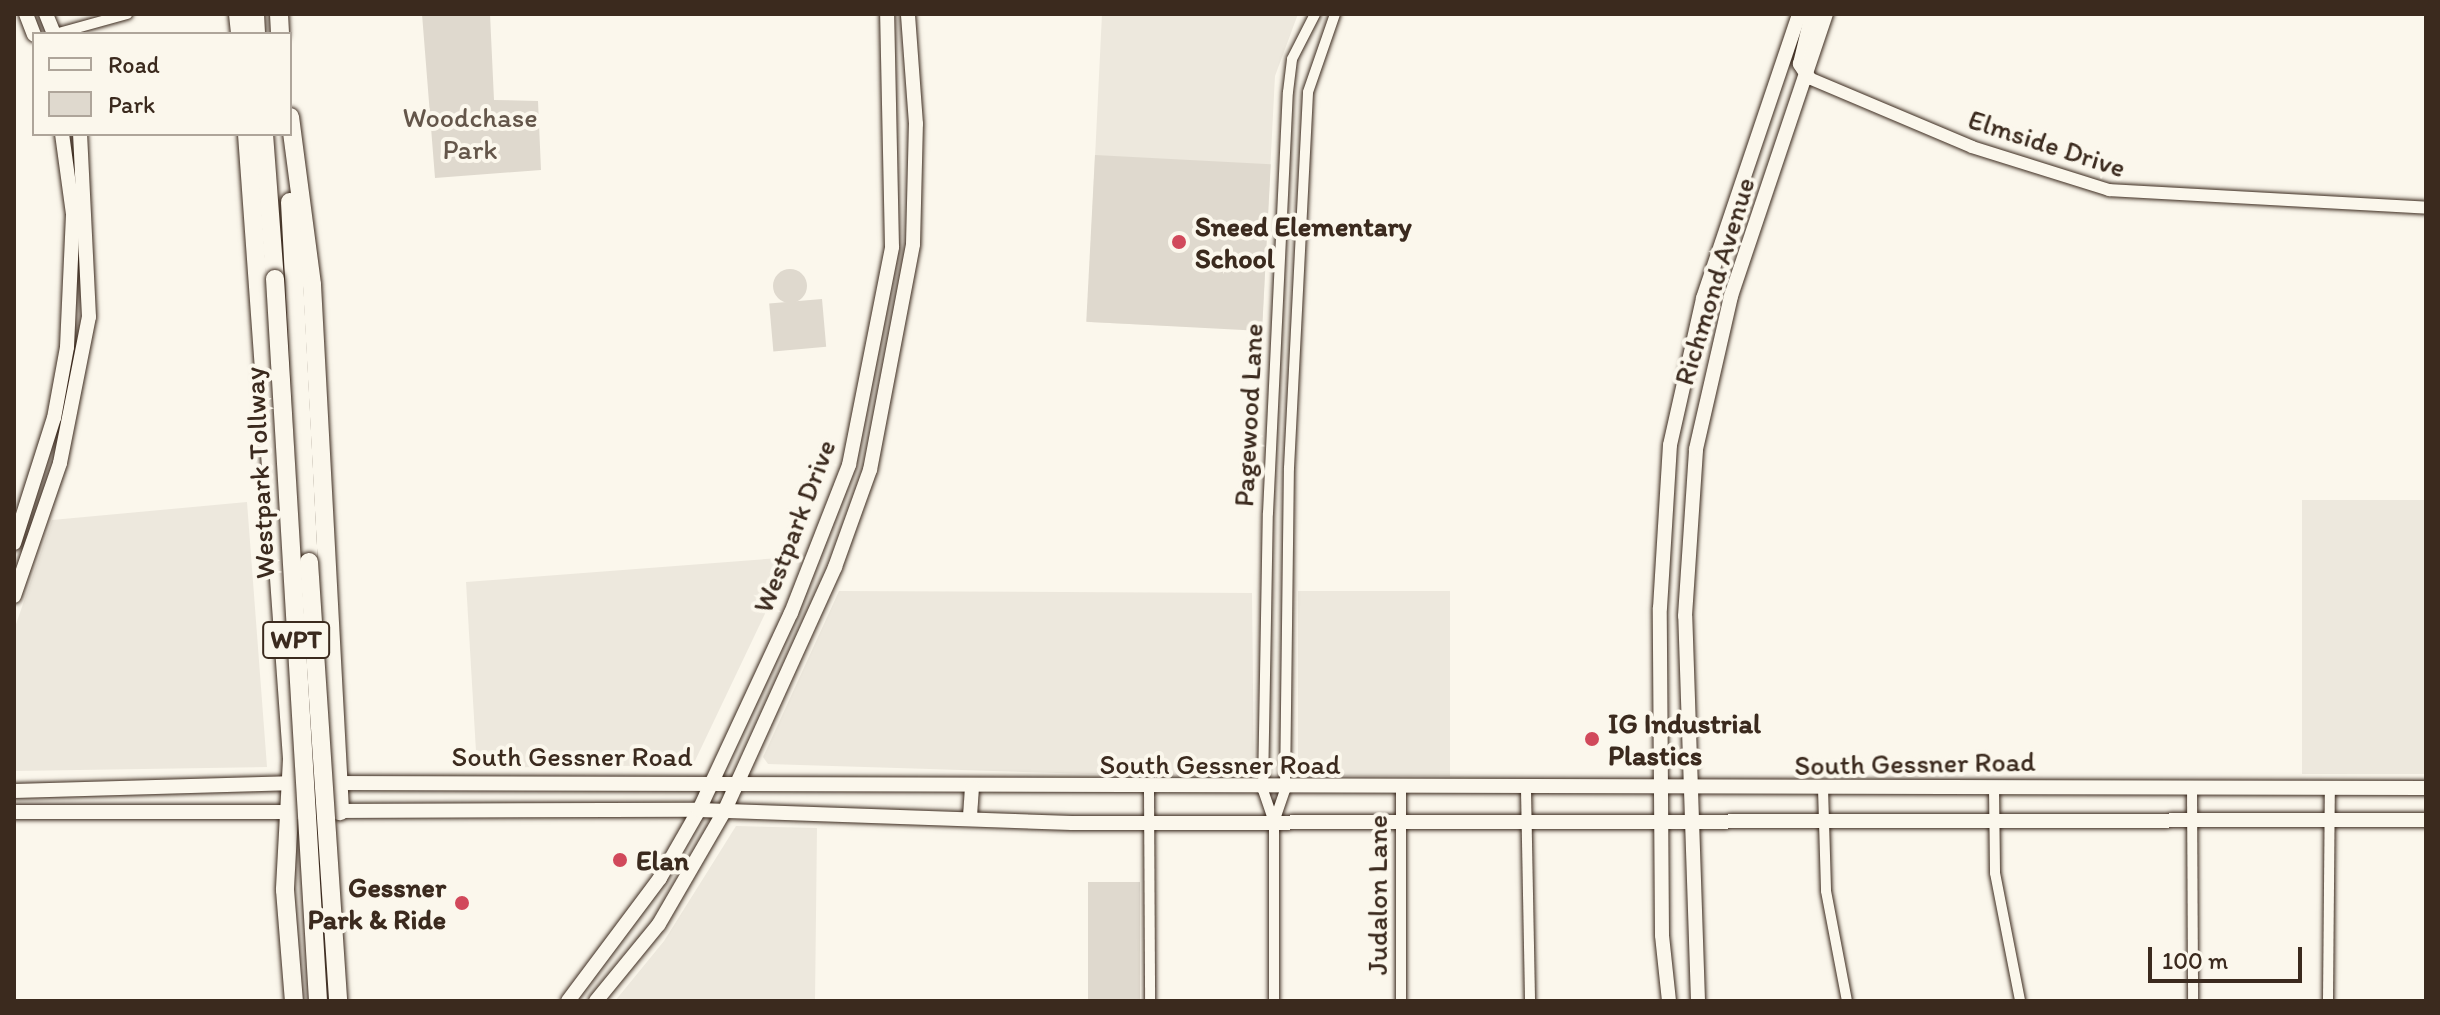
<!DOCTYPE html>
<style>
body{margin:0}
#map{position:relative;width:2440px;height:1015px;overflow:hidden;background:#fbf7ec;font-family:Itim,sans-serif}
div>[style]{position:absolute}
.built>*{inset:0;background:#ede8dd;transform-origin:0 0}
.green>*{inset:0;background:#dfd9ce;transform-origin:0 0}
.round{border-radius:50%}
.roads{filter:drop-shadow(0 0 2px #3b2a1e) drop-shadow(0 0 2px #3b2a1e)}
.minor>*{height:10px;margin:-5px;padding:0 5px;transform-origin:5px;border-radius:5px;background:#fbf7ec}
.tertiary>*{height:12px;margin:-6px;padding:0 6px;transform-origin:6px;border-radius:6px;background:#fbf7ec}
.secondary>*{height:14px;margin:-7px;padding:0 7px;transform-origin:7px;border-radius:7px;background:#fbf7ec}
.motorway>*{height:18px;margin:-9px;padding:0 9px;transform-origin:9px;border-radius:9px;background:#fbf7ec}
.bridges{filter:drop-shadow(0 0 2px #3b2a1e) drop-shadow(0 0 2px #3b2a1e)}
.motorway-bridge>*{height:18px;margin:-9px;padding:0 9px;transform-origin:9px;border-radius:9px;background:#fbf7ec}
.dots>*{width:22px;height:22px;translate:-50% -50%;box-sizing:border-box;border:4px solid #fbf7ec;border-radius:50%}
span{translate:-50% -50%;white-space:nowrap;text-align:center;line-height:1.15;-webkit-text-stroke:8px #fbf7ec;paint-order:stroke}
.shield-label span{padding:2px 6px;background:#fbf7ec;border:2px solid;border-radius:6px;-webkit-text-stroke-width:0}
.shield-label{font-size:26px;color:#3b2a1e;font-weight:700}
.park-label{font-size:28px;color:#64564a}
.street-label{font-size:28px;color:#3b2a1e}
.poi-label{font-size:28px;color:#3b2a1e;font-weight:700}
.left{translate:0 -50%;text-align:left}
.right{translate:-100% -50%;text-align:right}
.frame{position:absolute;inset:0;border:16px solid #3b2a1e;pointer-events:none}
.legend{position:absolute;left:32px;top:32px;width:260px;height:104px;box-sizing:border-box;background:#fbf7ec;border:2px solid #aea59a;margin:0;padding:10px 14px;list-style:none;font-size:24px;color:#3b2a1e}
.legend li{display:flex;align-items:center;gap:16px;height:40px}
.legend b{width:40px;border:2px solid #aea59a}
.scale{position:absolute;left:2148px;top:947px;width:154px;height:36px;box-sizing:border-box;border:4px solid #3b2a1e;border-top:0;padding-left:10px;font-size:24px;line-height:28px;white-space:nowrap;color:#3b2a1e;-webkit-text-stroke:6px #fbf7ec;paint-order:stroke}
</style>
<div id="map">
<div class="built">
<div style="clip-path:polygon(1102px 14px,1298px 14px,1275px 76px,1262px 330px,1087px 322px)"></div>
<div style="left:2302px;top:500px;width:124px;height:274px"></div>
<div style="clip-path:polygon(247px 502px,267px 767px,14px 771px,14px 630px,52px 520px)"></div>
<div style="clip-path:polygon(792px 557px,693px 765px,477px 768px,466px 582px)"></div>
<div style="clip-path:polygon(839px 591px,1252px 593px,1254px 779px,768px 764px,763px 757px)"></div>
<div style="left:1450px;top:591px;width:185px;height:152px;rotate:90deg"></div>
<div style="clip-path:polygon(736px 826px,817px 828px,815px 1001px,615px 1001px,664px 941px)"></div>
</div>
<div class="green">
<div style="clip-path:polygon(422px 14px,490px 14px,494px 100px,538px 101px,541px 170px,435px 178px)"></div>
<div style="left:1095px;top:155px;width:176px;height:167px;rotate:3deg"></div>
<div class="round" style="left:773px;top:269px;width:34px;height:34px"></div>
<div style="left:822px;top:299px;width:48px;height:53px;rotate:85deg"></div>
<div style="left:1088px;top:882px;width:52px;height:119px"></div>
</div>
<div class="roads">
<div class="minor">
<div style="left:55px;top:34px;width:75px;rotate:-15.5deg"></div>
<div style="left:1401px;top:788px;width:213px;rotate:90deg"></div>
<div style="left:1823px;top:788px;width:103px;rotate:88.3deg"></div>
<div style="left:1826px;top:891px;width:112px;rotate:79.2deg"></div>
<div style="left:1994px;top:788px;width:85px;rotate:89.3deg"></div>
<div style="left:1995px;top:873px;width:130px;rotate:78.9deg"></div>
<div style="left:2192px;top:788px;width:213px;rotate:89.7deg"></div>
<div style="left:1149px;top:790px;width:211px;rotate:89.7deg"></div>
<div style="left:1526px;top:790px;width:211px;rotate:88.9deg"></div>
<div style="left:1274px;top:822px;width:34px;rotate:-71deg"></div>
<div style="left:1285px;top:790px;width:322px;rotate:-89.3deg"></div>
<div style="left:1289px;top:468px;width:376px;rotate:-87.1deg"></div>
<div style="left:1308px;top:92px;width:83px;rotate:-70.9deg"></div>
<div style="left:1274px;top:1001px;width:179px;rotate:-90deg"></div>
<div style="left:1274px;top:822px;width:34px;rotate:-109deg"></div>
<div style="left:1263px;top:790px;width:277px;rotate:-89deg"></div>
<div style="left:1268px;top:513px;width:421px;rotate:-87.3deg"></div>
<div style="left:1288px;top:92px;width:33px;rotate:-83deg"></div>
<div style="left:1292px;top:59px;width:51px;rotate:-62.9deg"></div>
<div style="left:2328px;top:1001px;width:214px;rotate:-89.5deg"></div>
</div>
<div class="tertiary">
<div style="left:1809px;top:78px;width:177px;rotate:22.9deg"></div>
<div style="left:1972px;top:147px;width:144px;rotate:17.4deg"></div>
<div style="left:2109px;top:190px;width:318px;rotate:3.2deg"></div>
</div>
<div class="secondary">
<div style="left:26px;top:14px;width:22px;rotate:69deg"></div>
<div style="left:46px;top:14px;width:22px;rotate:68deg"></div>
<div style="left:1809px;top:78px;width:17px;rotate:-123deg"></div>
<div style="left:1800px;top:64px;width:51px;rotate:-76.5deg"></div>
<div style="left:14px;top:543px;width:131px;rotate:-72.3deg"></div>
<div style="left:54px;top:418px;width:72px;rotate:-79.6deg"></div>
<div style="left:67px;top:347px;width:133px;rotate:-87.4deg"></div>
<div style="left:73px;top:214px;width:81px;rotate:-97.8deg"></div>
<div style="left:14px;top:596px;width:141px;rotate:-70.9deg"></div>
<div style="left:60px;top:463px;width:149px;rotate:-78.8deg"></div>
<div style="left:89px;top:317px;width:183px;rotate:-92.8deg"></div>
<div style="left:330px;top:783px;width:2096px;rotate:0.14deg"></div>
<div style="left:14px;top:791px;width:283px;rotate:-1.6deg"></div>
<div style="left:330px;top:811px;width:369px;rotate:-0.2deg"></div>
<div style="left:699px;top:810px;width:373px;rotate:2deg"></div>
<div style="left:1072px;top:823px;width:1354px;rotate:-0.13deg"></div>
<div style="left:14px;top:812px;width:284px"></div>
<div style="left:970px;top:816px;width:29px;rotate:-86deg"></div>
<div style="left:568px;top:1001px;width:154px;rotate:-53.2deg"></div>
<div style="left:660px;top:878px;width:78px;rotate:-60.2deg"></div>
<div style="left:699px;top:810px;width:217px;rotate:-65deg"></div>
<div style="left:791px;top:613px;width:159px;rotate:-68.6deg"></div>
<div style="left:849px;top:465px;width:222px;rotate:-78.8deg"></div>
<div style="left:892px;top:247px;width:233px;rotate:-91.2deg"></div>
<div style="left:596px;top:1001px;width:99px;rotate:-50.7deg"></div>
<div style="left:659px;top:924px;width:129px;rotate:-59.9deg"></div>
<div style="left:724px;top:812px;width:269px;rotate:-65.6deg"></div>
<div style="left:835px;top:567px;width:103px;rotate:-70.2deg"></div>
<div style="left:870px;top:470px;width:230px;rotate:-79.2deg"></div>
<div style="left:913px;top:244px;width:120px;rotate:-88.6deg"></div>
<div style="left:916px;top:124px;width:110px;rotate:-94.2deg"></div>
<div style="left:1669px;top:1001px;width:66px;rotate:-96.1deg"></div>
<div style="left:1662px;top:935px;width:327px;rotate:-90.4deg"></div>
<div style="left:1660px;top:608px;width:163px;rotate:-86.5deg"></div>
<div style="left:1670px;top:445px;width:151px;rotate:-77.3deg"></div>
<div style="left:1703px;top:298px;width:300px;rotate:-71.3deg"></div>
<div style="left:1698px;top:1001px;width:385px;rotate:-91.9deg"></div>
<div style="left:1685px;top:616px;width:167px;rotate:-86.2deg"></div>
<div style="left:1696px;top:449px;width:157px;rotate:-77.1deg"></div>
<div style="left:1731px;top:296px;width:298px;rotate:-71.4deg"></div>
</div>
<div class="motorway">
<div style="left:238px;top:14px;width:20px;rotate:84deg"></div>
<div style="left:255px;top:14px;width:20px;rotate:87deg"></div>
<div style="left:279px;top:14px;width:20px;rotate:87deg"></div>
<div style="left:290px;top:117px;width:169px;rotate:82.5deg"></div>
<div style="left:312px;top:285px;width:527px;rotate:86.95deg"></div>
<div style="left:247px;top:134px;width:627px;rotate:85.88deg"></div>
<div style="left:292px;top:759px;width:131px;rotate:93.1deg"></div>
<div style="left:285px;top:890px;width:111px;rotate:85.4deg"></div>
<div style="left:264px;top:134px;width:145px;rotate:85.7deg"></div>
<div style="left:290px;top:202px;width:361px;rotate:87deg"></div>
</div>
</div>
<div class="bridges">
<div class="motorway-bridge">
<div style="left:275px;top:279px;width:723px;rotate:86.59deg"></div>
<div style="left:309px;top:562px;width:440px;rotate:86.2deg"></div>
</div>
</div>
<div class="dots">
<div style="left:1179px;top:242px;background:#d1495b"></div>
<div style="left:1592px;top:739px;background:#d1495b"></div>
<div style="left:620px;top:860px;background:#d1495b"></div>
<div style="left:462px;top:903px;background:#d1495b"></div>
</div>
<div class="shield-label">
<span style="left:296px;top:640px">WPT</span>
</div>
<div class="park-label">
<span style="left:470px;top:133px">Woodchase<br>Park</span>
</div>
<div class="street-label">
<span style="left:2047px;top:143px;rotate:18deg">Elmside Drive</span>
<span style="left:1714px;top:281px;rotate:-73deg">Richmond Avenue</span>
<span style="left:1248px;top:415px;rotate:-87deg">Pagewood Lane</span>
<span style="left:259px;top:473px;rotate:-93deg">Westpark Tollway</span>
<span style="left:794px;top:526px;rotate:-69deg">Westpark Drive</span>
<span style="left:572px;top:756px">South Gessner Road</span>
<span style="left:1915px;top:763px;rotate:-1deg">South Gessner Road</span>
<span style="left:1220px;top:764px">South Gessner Road</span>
<span style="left:1377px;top:895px;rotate:-90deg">Judalon Lane</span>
</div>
<div class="poi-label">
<span class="left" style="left:1195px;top:242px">Sneed Elementary<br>School</span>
<span class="left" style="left:1608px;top:739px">IG Industrial<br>Plastics</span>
<span class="left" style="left:636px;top:860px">Elan</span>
<span class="right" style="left:446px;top:903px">Gessner<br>Park &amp; Ride</span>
</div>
<div class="frame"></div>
<ul class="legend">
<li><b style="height:10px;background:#fbf7ec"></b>Road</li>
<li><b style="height:22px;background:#dfd9ce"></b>Park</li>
</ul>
<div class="scale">100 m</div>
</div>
